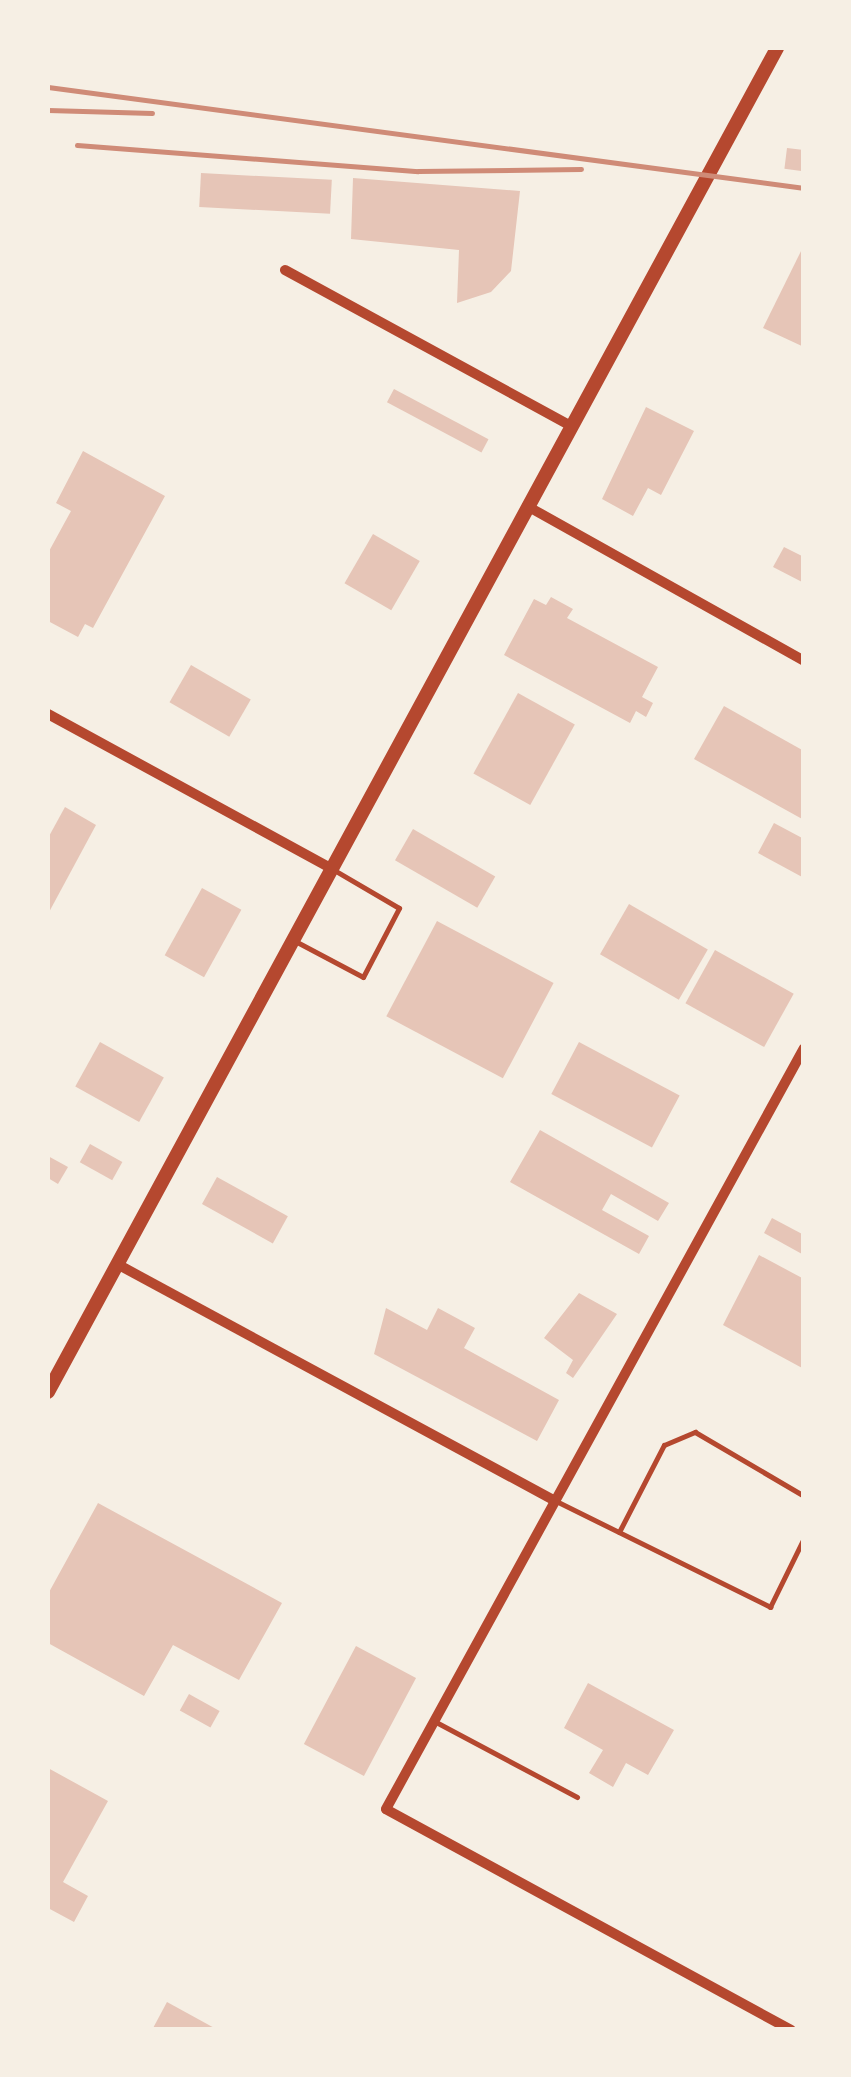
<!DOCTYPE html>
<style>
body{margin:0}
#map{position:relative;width:851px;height:2077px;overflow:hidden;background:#f6efe4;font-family:Commissioner,sans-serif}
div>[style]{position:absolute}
.building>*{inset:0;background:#e6c5b7;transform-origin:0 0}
.service>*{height:5px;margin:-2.5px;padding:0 2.5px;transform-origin:2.5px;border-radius:2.5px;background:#b5482f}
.minor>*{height:10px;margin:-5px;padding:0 5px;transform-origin:5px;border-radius:5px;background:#b5482f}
.secondary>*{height:14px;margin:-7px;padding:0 7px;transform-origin:7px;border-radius:7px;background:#b5482f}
.rail>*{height:5px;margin:-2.5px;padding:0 2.5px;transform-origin:2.5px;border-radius:2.5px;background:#cf8b77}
span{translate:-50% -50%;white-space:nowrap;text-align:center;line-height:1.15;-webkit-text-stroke:9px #f6efe4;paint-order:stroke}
.frame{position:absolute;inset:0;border:50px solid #f6efe4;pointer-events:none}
</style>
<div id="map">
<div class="building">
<div style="left:787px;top:148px;width:17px;height:21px;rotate:7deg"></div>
<div style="left:201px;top:173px;width:131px;height:34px;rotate:3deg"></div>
<div style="clip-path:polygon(353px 178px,520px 191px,511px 271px,491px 292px,457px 303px,459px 250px,351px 239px)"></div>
<div style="clip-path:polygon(804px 245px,804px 347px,763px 328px)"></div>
<div style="left:394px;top:389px;width:107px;height:15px;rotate:28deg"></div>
<div style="clip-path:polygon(646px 407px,694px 431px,661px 495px,648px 488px,633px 516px,602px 499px)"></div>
<div style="clip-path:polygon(83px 451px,165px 496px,93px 628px,85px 624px,78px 637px,48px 621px,48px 553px,71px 511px,56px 503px)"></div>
<div style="left:373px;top:534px;width:54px;height:57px;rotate:30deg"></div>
<div style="clip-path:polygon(784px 547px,804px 557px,804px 583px,773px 567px)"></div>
<div style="clip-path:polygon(551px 597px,573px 609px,567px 618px,658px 667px,642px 697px,653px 703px,646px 717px,636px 711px,630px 723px,504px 655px,534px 599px,546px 605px)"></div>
<div style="left:191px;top:665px;width:69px;height:43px;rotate:30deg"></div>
<div style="left:518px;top:693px;width:65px;height:92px;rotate:29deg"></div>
<div style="clip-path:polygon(724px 706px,804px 751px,804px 820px,694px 759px)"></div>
<div style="clip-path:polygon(65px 807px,96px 825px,48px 914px,48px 838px)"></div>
<div style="clip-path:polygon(774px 823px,804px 839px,804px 878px,758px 853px)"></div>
<div style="left:413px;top:829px;width:95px;height:36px;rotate:30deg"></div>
<div style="left:202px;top:888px;width:45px;height:77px;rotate:29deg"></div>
<div style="left:629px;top:904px;width:91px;height:58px;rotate:30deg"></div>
<div style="left:437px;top:921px;width:132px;height:108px;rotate:28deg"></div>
<div style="left:715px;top:950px;width:90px;height:61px;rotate:29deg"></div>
<div style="left:100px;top:1042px;width:73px;height:51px;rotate:29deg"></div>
<div style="left:579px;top:1042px;width:114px;height:59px;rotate:28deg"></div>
<div style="clip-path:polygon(540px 1130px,669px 1203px,658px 1221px,611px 1194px,602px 1210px,649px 1236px,639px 1254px,510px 1182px)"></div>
<div style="left:90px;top:1144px;width:37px;height:21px;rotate:29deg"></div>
<div style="clip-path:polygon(48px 1156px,68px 1167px,58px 1184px,48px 1178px)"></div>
<div style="left:217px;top:1177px;width:81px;height:31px;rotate:29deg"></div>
<div style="clip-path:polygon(772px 1218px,804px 1235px,802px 1254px,764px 1233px)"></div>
<div style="clip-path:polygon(759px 1255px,804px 1279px,804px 1369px,723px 1325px)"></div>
<div style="clip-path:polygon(579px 1293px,617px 1314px,573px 1378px,566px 1373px,573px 1360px,544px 1338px)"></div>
<div style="clip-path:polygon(386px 1308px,427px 1330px,438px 1308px,475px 1328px,464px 1348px,559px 1400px,537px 1441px,374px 1354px)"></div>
<div style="clip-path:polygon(98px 1503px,282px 1603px,239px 1680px,173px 1645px,144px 1696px,48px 1643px,48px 1594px)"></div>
<div style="left:356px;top:1646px;width:68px;height:111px;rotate:28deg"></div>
<div style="clip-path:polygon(588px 1683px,674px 1730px,648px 1775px,626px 1763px,613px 1787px,589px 1773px,603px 1750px,564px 1728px)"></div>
<div style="left:189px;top:1694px;width:35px;height:19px;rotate:29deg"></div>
<div style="clip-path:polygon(48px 1768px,108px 1801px,63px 1882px,88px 1896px,74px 1922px,48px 1908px)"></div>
<div style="clip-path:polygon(167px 2002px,218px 2030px,152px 2030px)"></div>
</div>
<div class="service">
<div style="left:295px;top:941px;width:77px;rotate:27.9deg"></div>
<div style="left:363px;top:977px;width:78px;rotate:-62.4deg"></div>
<div style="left:399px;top:908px;width:75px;rotate:-149.7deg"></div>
<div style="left:558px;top:1502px;width:237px;rotate:26.3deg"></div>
<div style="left:770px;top:1607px;width:77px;rotate:-63.8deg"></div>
<div style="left:619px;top:1532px;width:98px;rotate:-62.7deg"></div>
<div style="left:664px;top:1445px;width:34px;rotate:-23deg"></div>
<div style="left:695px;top:1432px;width:126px;rotate:30.4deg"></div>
<div style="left:434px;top:1721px;width:162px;rotate:28deg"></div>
</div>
<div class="minor">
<div style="left:285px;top:270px;width:326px;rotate:28.6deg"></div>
<div style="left:527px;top:506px;width:317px;rotate:29.2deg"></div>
<div style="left:48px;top:714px;width:322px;rotate:28.6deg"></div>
<div style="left:117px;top:1264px;width:498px;rotate:28.4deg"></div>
<div style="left:791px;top:2030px;width:461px;rotate:-151.4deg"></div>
<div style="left:386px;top:1809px;width:868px;rotate:-61.22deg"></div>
</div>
<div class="secondary">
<div style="left:48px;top:1392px;width:1529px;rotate:-61.52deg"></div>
</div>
<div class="rail">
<div style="left:48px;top:87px;width:763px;rotate:7.61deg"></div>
<div style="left:48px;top:110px;width:104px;rotate:1.7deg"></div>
<div style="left:77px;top:145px;width:342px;rotate:4.4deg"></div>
<div style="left:418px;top:171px;width:163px;rotate:-0.7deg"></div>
</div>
<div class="frame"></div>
</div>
